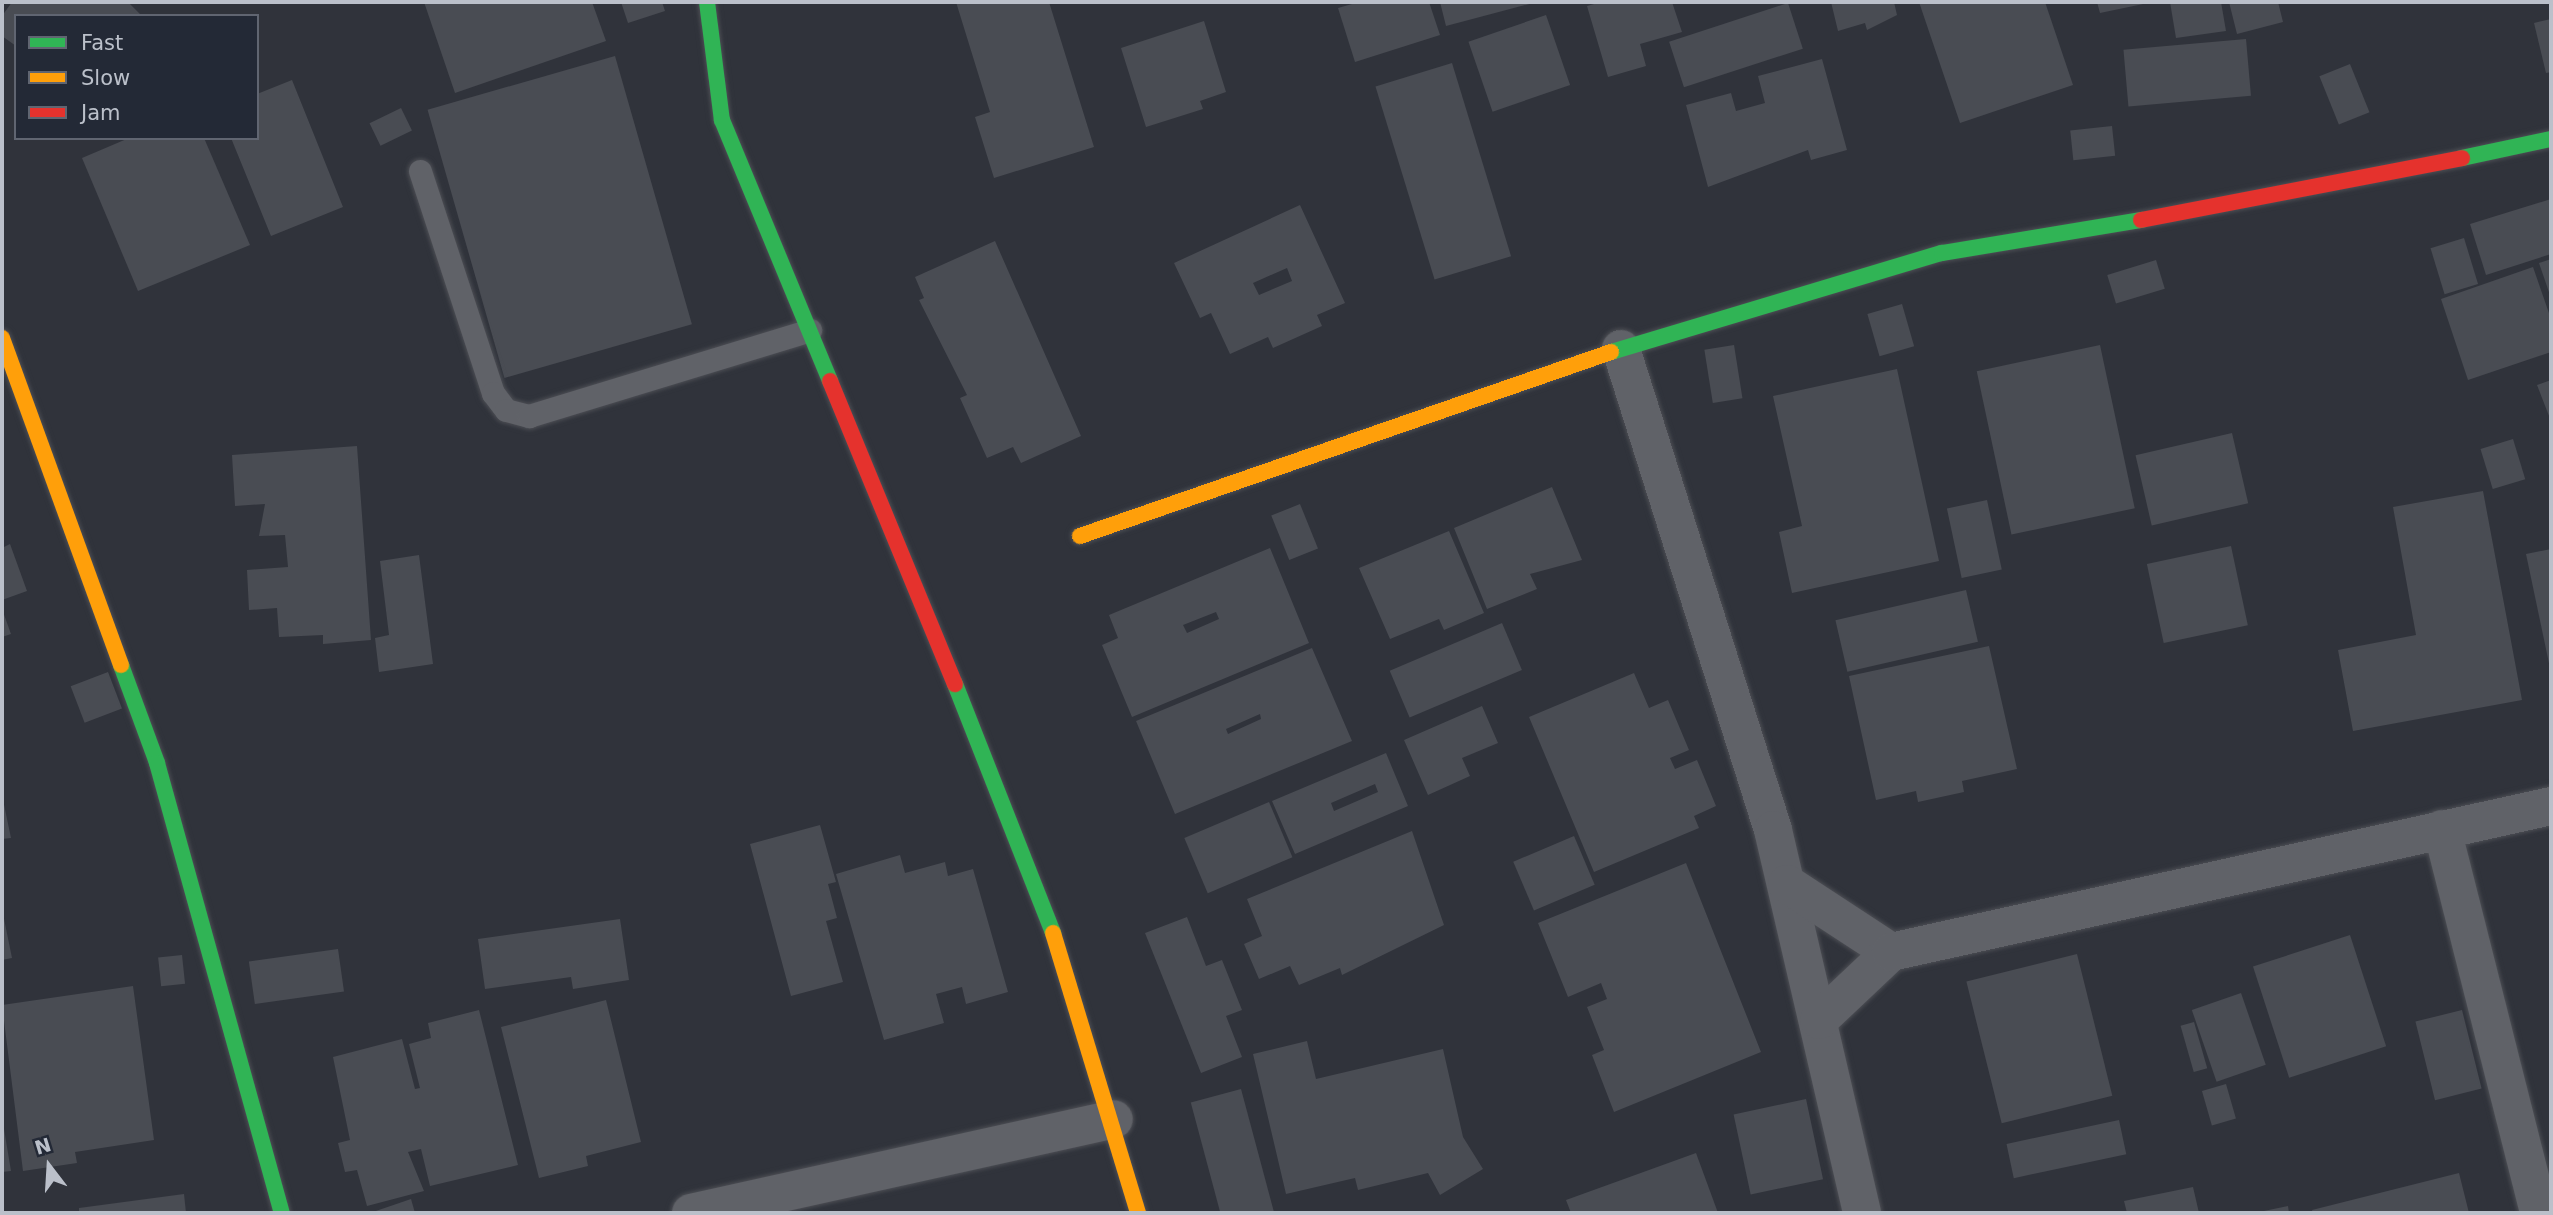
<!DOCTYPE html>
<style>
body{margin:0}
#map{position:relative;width:2553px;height:1215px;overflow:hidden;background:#30333b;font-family:"DejaVu Sans",sans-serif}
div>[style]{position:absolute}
.building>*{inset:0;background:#494c53;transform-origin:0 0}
.roads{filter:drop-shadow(0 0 2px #4c4e54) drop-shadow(0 0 2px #4c4e54)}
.lane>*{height:23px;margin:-11.5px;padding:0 11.5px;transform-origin:11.5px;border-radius:11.5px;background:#606268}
.street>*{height:38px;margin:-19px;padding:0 19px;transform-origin:19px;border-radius:19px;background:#606268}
.fast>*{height:16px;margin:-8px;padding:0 8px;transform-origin:8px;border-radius:8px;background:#30b455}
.slow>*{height:16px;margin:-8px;padding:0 8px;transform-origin:8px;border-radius:8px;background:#ff9f0a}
.jam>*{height:16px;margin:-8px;padding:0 8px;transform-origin:8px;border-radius:8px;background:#e5322d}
span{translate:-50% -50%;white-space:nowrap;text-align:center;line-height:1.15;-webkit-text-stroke:5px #232936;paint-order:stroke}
.frame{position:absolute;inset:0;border:4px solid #bbc0ca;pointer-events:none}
.legend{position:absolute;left:14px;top:14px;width:245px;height:126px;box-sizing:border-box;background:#232936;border:2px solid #606571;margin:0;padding:9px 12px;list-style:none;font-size:21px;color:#bbc0ca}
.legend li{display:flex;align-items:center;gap:14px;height:35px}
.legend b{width:35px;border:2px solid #606571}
.north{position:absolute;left:14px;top:1131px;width:70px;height:70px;-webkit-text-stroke:5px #232936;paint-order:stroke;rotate:343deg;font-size:19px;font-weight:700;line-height:28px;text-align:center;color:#bbc0ca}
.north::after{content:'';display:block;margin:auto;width:24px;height:32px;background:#bbc0ca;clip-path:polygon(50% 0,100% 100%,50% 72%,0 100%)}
</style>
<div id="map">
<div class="building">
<div style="clip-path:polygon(12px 2px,128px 2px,142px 16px,16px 16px,16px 46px,2px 36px,2px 16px)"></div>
<div style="clip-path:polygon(424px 2px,592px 2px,606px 41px,455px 93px)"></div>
<div style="clip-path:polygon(621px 2px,662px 2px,665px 11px,628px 23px)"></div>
<div style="clip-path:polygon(956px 2px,1049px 2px,1094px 147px,994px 178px,975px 117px,990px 112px)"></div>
<div style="clip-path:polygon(1359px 2px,1429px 2px,1440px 35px,1355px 62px,1338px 8px)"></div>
<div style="clip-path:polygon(1440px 2px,1532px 2px,1533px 3px,1446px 26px)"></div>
<div style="clip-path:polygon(1601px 2px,1672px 2px,1682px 32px,1640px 44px,1646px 66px,1608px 77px,1587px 6px)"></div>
<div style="clip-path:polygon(1831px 2px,1894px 2px,1897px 15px,1867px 30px,1865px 23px,1838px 31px)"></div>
<div style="clip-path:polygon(1919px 2px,2045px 2px,2073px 85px,1960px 123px)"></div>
<div style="clip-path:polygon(2097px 2px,2148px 2px,2148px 3px,2100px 13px)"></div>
<div style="clip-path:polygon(2170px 2px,2221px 2px,2226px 31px,2176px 38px)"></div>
<div style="clip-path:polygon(2229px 2px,2278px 2px,2283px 22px,2237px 34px)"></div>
<div style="left:1788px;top:3px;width:48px;height:125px;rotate:72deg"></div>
<div style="left:1546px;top:15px;width:74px;height:82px;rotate:71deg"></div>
<div style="clip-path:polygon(2551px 19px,2551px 72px,2546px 73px,2534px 23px)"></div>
<div style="clip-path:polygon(1204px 21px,1226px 92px,1200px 101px,1203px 109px,1146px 127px,1121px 48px)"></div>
<div style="left:2246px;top:39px;width:57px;height:123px;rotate:85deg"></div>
<div style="left:615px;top:56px;width:279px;height:195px;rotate:74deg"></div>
<div style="clip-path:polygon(1822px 59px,1847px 150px,1811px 160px,1808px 150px,1708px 187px,1686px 105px,1731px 93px,1736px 111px,1765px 103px,1758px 76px)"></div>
<div style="left:1452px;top:63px;width:202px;height:80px;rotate:73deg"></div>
<div style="left:2350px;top:64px;width:52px;height:33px;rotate:68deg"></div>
<div style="clip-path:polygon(292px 80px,343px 207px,271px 236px,231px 138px,257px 138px,257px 94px)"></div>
<div style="left:401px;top:108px;width:25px;height:35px;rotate:64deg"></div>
<div style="left:2112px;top:126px;width:30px;height:42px;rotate:84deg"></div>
<div style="clip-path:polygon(129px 138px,204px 138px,250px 245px,138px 291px,82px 158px)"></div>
<div style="clip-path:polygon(2551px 199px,2551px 254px,2486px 275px,2470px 224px)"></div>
<div style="clip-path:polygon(evenodd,1300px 205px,1345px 303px,1317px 315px,1322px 326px,1273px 348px,1268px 337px,1230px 354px,1211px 313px,1200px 318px,1174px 263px,1300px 205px,1287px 268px,1292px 281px,1259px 295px,1253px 283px,1287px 268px)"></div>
<div style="left:2464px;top:238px;width:48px;height:35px;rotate:73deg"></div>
<div style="clip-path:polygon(995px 241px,1081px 436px,1021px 463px,1013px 447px,987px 458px,960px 398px,967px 395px,919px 300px,924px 298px,915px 277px)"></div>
<div style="clip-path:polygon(2551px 259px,2551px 298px,2539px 263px)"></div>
<div style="left:2156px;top:260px;width:30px;height:51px;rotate:73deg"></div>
<div style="clip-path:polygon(2533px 267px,2551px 319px,2551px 352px,2468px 380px,2441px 299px)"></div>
<div style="left:1902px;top:304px;width:44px;height:36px;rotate:74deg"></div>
<div style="left:1734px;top:345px;width:54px;height:30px;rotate:81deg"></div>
<div style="left:2100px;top:345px;width:167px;height:126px;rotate:78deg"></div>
<div style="clip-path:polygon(1897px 369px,1939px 561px,1792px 593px,1779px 532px,1802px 526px,1773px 396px)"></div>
<div style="clip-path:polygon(2551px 380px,2551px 421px,2537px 385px)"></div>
<div style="left:2232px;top:433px;width:72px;height:99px;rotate:77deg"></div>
<div style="left:2513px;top:439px;width:42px;height:34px;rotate:73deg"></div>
<div style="clip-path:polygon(357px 446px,371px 640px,323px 644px,323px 635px,279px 637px,277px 608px,249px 610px,247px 570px,288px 567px,285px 535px,259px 536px,265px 504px,235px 506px,232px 455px)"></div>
<div style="clip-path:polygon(1552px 487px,1582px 560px,1530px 574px,1537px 589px,1487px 609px,1454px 528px)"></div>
<div style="clip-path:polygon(2483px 491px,2522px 700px,2353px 731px,2338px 650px,2416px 635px,2393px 507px)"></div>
<div style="left:1987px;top:500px;width:71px;height:41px;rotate:78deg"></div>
<div style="left:1300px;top:504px;width:48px;height:31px;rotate:68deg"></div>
<div style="clip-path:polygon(1449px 531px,1484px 613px,1444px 630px,1439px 619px,1390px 639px,1359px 568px)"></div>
<div style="clip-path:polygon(10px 544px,27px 591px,2px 600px,2px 548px)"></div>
<div style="left:2231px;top:546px;width:81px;height:86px;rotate:78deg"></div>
<div style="clip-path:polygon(evenodd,1270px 548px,1309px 643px,1132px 717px,1102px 645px,1118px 638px,1109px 615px,1270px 548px,1216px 612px,1219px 619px,1187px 633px,1183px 625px,1216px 612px)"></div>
<div style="clip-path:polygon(2551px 549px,2551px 668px,2550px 668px,2526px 554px)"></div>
<div style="clip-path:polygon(419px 555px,433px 664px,379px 672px,375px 638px,389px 635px,380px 561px)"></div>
<div style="left:1966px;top:590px;width:53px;height:134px;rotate:77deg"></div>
<div style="clip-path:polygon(2px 609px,11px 634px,2px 637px)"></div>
<div style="left:1502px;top:623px;width:51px;height:122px;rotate:67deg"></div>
<div style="clip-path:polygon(1989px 646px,2017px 769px,1962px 781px,1964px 792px,1918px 802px,1916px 791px,1876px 800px,1849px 676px)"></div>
<div style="clip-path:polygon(evenodd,1312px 648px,1352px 741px,1175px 814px,1136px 721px,1312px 648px,1260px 714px,1261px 719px,1228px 734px,1226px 729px,1260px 714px)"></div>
<div style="left:108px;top:672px;width:39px;height:40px;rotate:69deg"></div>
<div style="clip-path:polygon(1634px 673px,1649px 708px,1668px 700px,1689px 750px,1670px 758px,1675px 769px,1697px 760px,1716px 806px,1694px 816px,1699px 828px,1594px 872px,1529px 717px)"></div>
<div style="clip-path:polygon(1482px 706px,1498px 743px,1462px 758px,1470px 776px,1428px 795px,1404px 740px)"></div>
<div style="clip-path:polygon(evenodd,1386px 753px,1408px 806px,1295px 854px,1272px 801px,1386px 753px,1375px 784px,1378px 792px,1334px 811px,1331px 803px,1375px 784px)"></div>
<div style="clip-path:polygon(2px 795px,11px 838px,2px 839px)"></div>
<div style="left:1269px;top:802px;width:60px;height:92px;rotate:67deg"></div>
<div style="clip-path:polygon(820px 825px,836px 882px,828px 884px,837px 918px,826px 921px,843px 982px,791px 996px,750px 844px)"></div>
<div style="clip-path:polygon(1412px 831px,1444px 925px,1342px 975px,1340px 968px,1299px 985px,1290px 966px,1259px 979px,1244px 944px,1262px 936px,1247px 899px)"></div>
<div style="left:1574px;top:836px;width:53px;height:66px;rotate:67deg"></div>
<div style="clip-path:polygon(900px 855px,905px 873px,945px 862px,948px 876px,973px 869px,1008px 992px,966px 1004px,962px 987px,936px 994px,944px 1023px,884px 1040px,836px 874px)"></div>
<div style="clip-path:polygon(1686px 863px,1761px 1052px,1614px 1112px,1592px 1055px,1604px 1050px,1587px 1007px,1607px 999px,1601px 983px,1568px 997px,1538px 923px)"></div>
<div style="clip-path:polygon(2px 909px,12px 958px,2px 960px)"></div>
<div style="clip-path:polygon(1187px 917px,1206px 966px,1222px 960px,1242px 1010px,1226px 1016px,1242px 1057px,1201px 1073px,1145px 933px)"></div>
<div style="clip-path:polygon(620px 919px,629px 980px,573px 989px,571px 977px,485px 989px,478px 939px)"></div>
<div style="left:2350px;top:935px;width:117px;height:102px;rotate:72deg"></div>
<div style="left:338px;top:949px;width:43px;height:90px;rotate:82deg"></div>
<div style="left:2077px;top:954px;width:146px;height:114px;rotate:76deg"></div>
<div style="left:182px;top:955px;width:29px;height:24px;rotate:84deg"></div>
<div style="clip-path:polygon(133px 986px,154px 1140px,75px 1152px,77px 1163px,23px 1171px,2px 1005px)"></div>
<div style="left:2241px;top:993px;width:76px;height:52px;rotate:71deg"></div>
<div style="clip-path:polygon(606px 1000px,641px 1142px,586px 1156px,588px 1166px,539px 1178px,501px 1027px)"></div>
<div style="clip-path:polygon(479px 1010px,518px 1165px,430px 1186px,421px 1149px,408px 1152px,424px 1191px,367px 1206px,357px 1170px,345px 1172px,338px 1143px,350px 1140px,333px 1057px,402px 1039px,415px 1089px,420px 1088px,409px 1044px,431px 1038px,428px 1023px)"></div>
<div style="left:2462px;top:1010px;width:81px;height:48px;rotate:76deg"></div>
<div style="left:2194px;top:1022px;width:48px;height:14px;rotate:74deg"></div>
<div style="clip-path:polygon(1307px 1041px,1316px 1079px,1443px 1049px,1463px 1137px,1483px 1169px,1440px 1195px,1428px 1173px,1358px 1190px,1355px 1178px,1286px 1194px,1253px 1054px)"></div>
<div style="left:2226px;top:1084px;width:36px;height:25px;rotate:74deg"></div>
<div style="left:1241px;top:1089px;width:128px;height:52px;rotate:75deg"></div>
<div style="left:1806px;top:1099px;width:82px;height:74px;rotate:78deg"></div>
<div style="clip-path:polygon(2px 1117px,11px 1171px,2px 1172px)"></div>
<div style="left:2119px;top:1120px;width:35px;height:115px;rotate:78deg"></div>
<div style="clip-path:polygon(1696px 1153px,1718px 1213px,1571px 1213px,1566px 1200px)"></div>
<div style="clip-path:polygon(2459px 1173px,2469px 1213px,2313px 1213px,2312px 1210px)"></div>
<div style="clip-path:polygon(2193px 1187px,2199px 1213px,2127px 1213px,2124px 1201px)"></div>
<div style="clip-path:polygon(184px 1194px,186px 1213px,79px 1213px,79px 1208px)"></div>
<div style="clip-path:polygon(411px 1199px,415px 1213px,370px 1213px)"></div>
<div style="clip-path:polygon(2288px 1206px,2289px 1213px,2259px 1213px,2259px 1212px)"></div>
</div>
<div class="roads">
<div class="lane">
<div style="left:420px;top:171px;width:234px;rotate:71.8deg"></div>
<div style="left:493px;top:393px;width:21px;rotate:53deg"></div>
<div style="left:506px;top:410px;width:24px;rotate:15deg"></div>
<div style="left:529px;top:416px;width:294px;rotate:-17deg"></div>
</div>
<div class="street">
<div style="left:1621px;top:349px;width:504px;rotate:72.46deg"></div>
<div style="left:1773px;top:830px;width:393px;rotate:76.9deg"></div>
<div style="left:2442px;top:829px;width:396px;rotate:75.8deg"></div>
<div style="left:1787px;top:884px;width:124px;rotate:33.2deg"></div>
<div style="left:1819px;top:1020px;width:99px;rotate:-43.4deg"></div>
<div style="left:1891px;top:952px;width:676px;rotate:-12.47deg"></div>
<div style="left:691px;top:1213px;width:433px;rotate:-12.5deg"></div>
</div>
<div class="fast">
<div style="left:707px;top:2px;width:119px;rotate:82.8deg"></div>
<div style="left:722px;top:120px;width:282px;rotate:67.5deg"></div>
<div style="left:2462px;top:158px;width:91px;rotate:-12.1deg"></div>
<div style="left:1611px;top:352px;width:345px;rotate:-16.7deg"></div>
<div style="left:1942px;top:253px;width:202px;rotate:-9.4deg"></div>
<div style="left:121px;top:665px;width:104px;rotate:69.8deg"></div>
<div style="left:157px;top:763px;width:467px;rotate:74.5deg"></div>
<div style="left:955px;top:684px;width:268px;rotate:68.5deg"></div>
</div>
<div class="slow">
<div style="left:2px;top:338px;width:348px;rotate:70deg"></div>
<div style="left:1080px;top:536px;width:562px;rotate:-19.11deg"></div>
<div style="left:1053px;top:933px;width:293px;rotate:73.1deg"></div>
</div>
<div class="jam">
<div style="left:2141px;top:220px;width:327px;rotate:-10.9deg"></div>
<div style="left:830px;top:381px;width:328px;rotate:67.6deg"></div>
</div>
</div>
<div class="frame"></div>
<ul class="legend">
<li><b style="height:9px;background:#30b455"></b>Fast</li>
<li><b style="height:9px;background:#ff9f0a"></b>Slow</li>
<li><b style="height:9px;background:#e5322d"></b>Jam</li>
</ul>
<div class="north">N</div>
</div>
